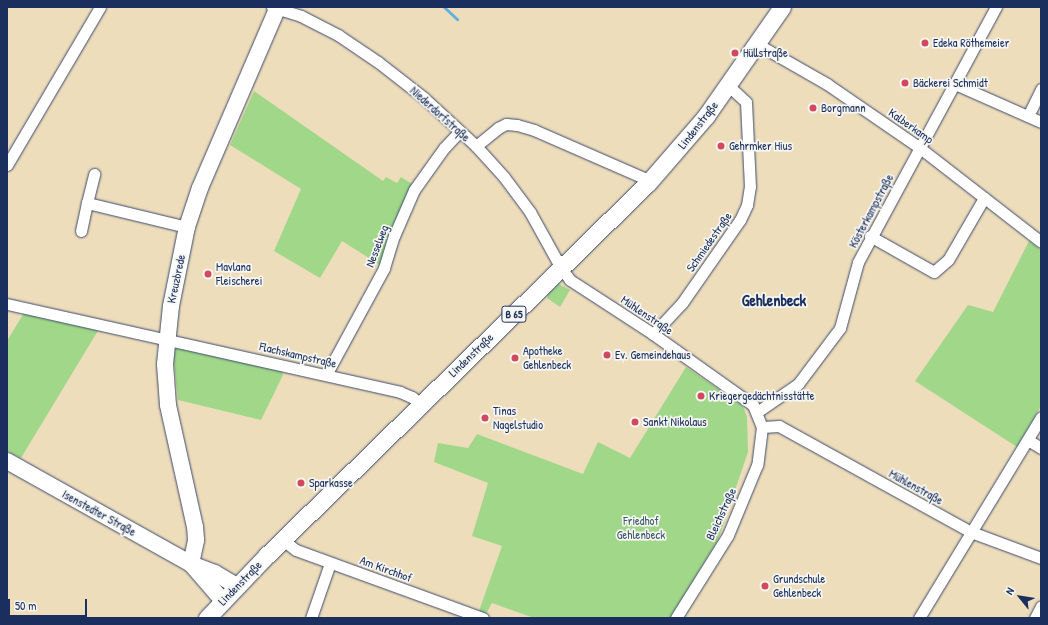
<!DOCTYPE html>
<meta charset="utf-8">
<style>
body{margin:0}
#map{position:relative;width:1048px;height:625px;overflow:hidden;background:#edb;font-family:"Patrick Hand",sans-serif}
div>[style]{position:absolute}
.green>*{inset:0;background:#a0d789}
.stream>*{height:3px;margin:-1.5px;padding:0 1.5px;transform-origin:1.5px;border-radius:1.5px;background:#60b0db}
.roads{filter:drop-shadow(0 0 1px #3b496c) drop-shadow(0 0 1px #3b496c)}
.street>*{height:11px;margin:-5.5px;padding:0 5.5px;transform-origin:5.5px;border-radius:5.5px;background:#fff}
.secondary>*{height:16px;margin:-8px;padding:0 8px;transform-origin:8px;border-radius:8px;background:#fff}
.primary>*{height:17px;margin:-8.5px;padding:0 8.5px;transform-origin:8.5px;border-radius:8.5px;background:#fff}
.dots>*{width:11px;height:11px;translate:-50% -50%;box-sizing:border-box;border:2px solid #f6f6f2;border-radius:50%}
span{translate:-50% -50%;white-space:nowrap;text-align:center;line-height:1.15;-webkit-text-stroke:3.5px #f6f6f2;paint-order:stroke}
.shield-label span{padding:1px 3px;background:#f6f6f2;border:1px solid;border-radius:3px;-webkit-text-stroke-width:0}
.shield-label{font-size:11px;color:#1b2f5e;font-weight:700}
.poi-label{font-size:12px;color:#1b2f5e}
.left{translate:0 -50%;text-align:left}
.street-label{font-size:12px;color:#1b2f5e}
.park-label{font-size:12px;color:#3c5969}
.district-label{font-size:16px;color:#1b2f5e;font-weight:700}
.frame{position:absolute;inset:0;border:8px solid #1b2f5e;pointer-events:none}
.north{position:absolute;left:1000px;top:577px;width:40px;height:40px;-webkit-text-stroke:3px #f6f6f2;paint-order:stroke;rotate:300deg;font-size:11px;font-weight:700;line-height:16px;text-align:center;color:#1b2f5e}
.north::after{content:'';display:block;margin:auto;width:14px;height:18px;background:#1b2f5e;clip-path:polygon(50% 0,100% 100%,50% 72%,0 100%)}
.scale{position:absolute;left:8px;top:599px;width:79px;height:18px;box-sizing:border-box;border:2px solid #1b2f5e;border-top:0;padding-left:5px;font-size:12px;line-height:14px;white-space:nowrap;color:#1b2f5e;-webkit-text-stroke:3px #f6f6f2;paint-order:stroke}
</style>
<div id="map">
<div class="green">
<div style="clip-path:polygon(254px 91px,383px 181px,386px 177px,397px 183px,401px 177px,414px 185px,380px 265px,342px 241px,320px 278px,274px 251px,301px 189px,230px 145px)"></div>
<div style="clip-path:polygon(1029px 241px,1041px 250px,1041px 406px,1017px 447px,915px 381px,968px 305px,993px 312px)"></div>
<div style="clip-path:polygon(559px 284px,570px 290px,560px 307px,547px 298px,548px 294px)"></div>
<div style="clip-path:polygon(24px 313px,99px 329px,21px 458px,7px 451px,7px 341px)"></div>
<div style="clip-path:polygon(177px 347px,281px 369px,283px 375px,261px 420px,178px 400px,173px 352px)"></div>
<div style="clip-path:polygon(686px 367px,743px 406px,747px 417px,748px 452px,718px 540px,670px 618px,534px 618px,492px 603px,486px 614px,479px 611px,502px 546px,472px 536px,488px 483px,434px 462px,438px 443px,468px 448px,477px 434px,583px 474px,598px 442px,630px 458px)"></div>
</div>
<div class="stream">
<div style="left:444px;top:7px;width:18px;rotate:43deg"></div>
</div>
<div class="roads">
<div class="street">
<div style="left:272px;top:7px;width:30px;rotate:17deg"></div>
<div style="left:301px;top:16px;width:42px;rotate:27.2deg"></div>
<div style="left:338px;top:35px;width:48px;rotate:34deg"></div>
<div style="left:378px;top:62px;width:58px;rotate:38deg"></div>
<div style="left:424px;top:98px;width:71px;rotate:42.7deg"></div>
<div style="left:476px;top:146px;width:42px;rotate:47.9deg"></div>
<div style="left:504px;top:177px;width:44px;rotate:53.4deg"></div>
<div style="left:530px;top:212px;width:64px;rotate:61deg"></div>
<div style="left:561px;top:268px;width:15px;rotate:53deg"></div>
<div style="left:570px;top:280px;width:99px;rotate:33deg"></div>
<div style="left:653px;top:334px;width:123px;rotate:35.4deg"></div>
<div style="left:753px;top:405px;width:24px;rotate:68deg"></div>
<div style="left:762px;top:427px;width:38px;rotate:97deg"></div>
<div style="left:757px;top:465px;width:76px;rotate:112.5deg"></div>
<div style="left:728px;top:535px;width:98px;rotate:122.1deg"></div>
<div style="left:757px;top:44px;width:81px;rotate:29.7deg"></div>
<div style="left:827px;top:84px;width:113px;rotate:34.5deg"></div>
<div style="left:920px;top:148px;width:153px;rotate:37.8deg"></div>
<div style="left:955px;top:84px;width:94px;rotate:23.8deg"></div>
<div style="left:1028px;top:116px;width:30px;rotate:-64deg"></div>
<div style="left:476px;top:146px;width:28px;rotate:-39deg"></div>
<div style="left:498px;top:128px;width:9px;rotate:-27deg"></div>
<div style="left:506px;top:124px;width:11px;rotate:5deg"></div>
<div style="left:517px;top:125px;width:18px;rotate:16deg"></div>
<div style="left:534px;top:130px;width:120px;rotate:23.6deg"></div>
<div style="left:644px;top:178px;width:6px;rotate:51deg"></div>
<div style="left:7px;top:165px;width:183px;rotate:-59.5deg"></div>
<div style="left:87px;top:203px;width:30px;rotate:-76deg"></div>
<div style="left:81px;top:231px;width:29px;rotate:-78deg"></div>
<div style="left:87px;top:203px;width:103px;rotate:13.5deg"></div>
<div style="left:870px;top:236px;width:73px;rotate:29.4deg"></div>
<div style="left:934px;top:272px;width:18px;rotate:-41deg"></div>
<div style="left:948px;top:260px;width:72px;rotate:-59.9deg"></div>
<div style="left:7px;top:304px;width:403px;rotate:12.6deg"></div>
<div style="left:400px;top:392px;width:13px;rotate:23deg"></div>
<div style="left:412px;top:397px;width:11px;rotate:38deg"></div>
<div style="left:653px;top:334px;width:42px;rotate:-46.9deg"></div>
<div style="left:682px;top:303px;width:101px;rotate:-55.1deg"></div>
<div style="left:740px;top:220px;width:17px;rotate:-65deg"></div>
<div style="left:747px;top:205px;width:18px;rotate:-81deg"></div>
<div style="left:750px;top:187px;width:85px;rotate:-92.7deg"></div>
<div style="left:746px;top:102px;width:25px;rotate:-137deg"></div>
<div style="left:326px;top:375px;width:122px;rotate:-61.5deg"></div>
<div style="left:384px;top:268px;width:34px;rotate:-73deg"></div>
<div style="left:394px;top:236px;width:50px;rotate:-66.5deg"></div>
<div style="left:414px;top:190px;width:52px;rotate:-54.5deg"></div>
<div style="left:444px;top:148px;width:23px;rotate:-47deg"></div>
<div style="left:757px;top:412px;width:50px;rotate:-34.3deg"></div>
<div style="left:798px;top:384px;width:70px;rotate:-53.1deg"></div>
<div style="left:840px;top:328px;width:68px;rotate:-74.7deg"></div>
<div style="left:858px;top:262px;width:290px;rotate:-61.6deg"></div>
<div style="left:762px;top:427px;width:17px;rotate:-3deg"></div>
<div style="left:779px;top:426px;width:219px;rotate:28.9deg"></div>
<div style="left:971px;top:532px;width:75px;rotate:20.4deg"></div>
<div style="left:1028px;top:440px;width:15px;rotate:32deg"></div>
<div style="left:283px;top:540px;width:16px;rotate:38deg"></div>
<div style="left:296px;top:550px;width:199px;rotate:20deg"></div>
<div style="left:311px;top:618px;width:58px;rotate:-70.9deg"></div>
<div style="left:919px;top:618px;width:235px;rotate:-58.7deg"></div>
<div style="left:1035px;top:618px;width:13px;rotate:-63deg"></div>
</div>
<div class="secondary">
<div style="left:7px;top:461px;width:211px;rotate:29.2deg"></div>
<div style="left:191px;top:564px;width:26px;rotate:21deg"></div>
<div style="left:215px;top:573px;width:26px;rotate:31deg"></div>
<div style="left:191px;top:564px;width:25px;rotate:-78deg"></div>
<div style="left:196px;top:540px;width:13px;rotate:-94deg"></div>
<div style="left:195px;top:527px;width:125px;rotate:-102.5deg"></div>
<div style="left:168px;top:405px;width:41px;rotate:-94.2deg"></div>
<div style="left:165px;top:364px;width:58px;rotate:-84.1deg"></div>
<div style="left:171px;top:306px;width:81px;rotate:-78.6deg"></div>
<div style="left:187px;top:227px;width:41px;rotate:-71.6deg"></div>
<div style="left:200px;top:188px;width:197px;rotate:-66.7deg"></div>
<div style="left:192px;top:565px;width:48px;rotate:49.3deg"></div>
</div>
<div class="primary">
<div style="left:207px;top:618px;width:87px;rotate:-46.4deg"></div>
<div style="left:267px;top:555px;width:532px;rotate:-44.32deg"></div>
<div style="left:648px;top:183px;width:89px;rotate:-49.1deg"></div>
<div style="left:706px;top:116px;width:133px;rotate:-55.1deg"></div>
</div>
</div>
<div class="dots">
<div style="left:925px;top:43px;background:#d1495b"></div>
<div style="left:735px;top:53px;background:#d1495b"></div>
<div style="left:905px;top:83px;background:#d1495b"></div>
<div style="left:813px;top:108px;background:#d1495b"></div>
<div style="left:721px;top:146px;background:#d1495b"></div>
<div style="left:208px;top:274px;background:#d1495b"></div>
<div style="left:607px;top:355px;background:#d1495b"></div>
<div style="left:515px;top:358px;background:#d1495b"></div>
<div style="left:701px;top:396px;background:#d1495b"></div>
<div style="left:485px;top:418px;background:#d1495b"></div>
<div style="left:635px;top:422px;background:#d1495b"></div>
<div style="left:301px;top:483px;background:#d1495b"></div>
<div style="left:765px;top:586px;background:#d1495b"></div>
</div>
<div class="shield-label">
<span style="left:514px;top:314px">B 65</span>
</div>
<div class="poi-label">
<span class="left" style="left:933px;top:43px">Edeka Röthemeier</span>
<span class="left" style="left:743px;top:53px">Hüllstraße</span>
<span class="left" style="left:913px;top:83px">Bäckerei Schmidt</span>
<span class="left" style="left:821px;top:108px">Borgmann</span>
<span class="left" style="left:729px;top:146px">Gehrmker Hius</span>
<span class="left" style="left:216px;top:274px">Mavlana<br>Fleischerei</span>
<span class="left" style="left:523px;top:358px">Apotheke<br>Gehlenbeck</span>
<span class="left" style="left:615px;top:355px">Ev. Gemeindehaus</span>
<span class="left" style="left:709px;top:396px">Kriegergedächtnisstätte</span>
<span class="left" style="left:493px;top:418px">Tinas<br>Nagelstudio</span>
<span class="left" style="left:643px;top:422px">Sankt Nikolaus</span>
<span class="left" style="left:309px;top:483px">Sparkasse</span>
<span class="left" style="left:773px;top:586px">Grundschule<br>Gehlenbeck</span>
</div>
<div class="street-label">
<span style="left:440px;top:114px;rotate:42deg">Niederdorfstraße</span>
<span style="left:698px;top:125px;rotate:-52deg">Lindenstraße</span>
<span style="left:911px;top:126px;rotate:35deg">Kalberkamp</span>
<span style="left:871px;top:211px;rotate:-62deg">Kösterkampstraße</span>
<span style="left:709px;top:242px;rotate:-55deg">Schmiedestraße</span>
<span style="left:377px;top:246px;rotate:-69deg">Nesselweg</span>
<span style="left:176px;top:279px;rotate:-78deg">Kreuzbrede</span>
<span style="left:647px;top:315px;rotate:34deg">Mühlenstraße</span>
<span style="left:298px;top:355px;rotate:13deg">Flachskampstraße</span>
<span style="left:471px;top:355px;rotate:-44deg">Lindenstraße</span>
<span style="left:916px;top:487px;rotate:29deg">Mühlenstraße</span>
<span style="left:99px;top:513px;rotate:29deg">Isenstedter Straße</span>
<span style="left:721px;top:514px;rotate:-65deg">Bleichstraße</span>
<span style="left:386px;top:569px;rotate:20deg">Am Kirchhof</span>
<span style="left:240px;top:583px;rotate:-46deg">Lindenstraße</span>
</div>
<div class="park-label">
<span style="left:641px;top:528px">Friedhof<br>Gehlenbeck</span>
</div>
<div class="district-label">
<span style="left:774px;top:300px">Gehlenbeck</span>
</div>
<div class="frame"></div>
<div class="north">N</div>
<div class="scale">50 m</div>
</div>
